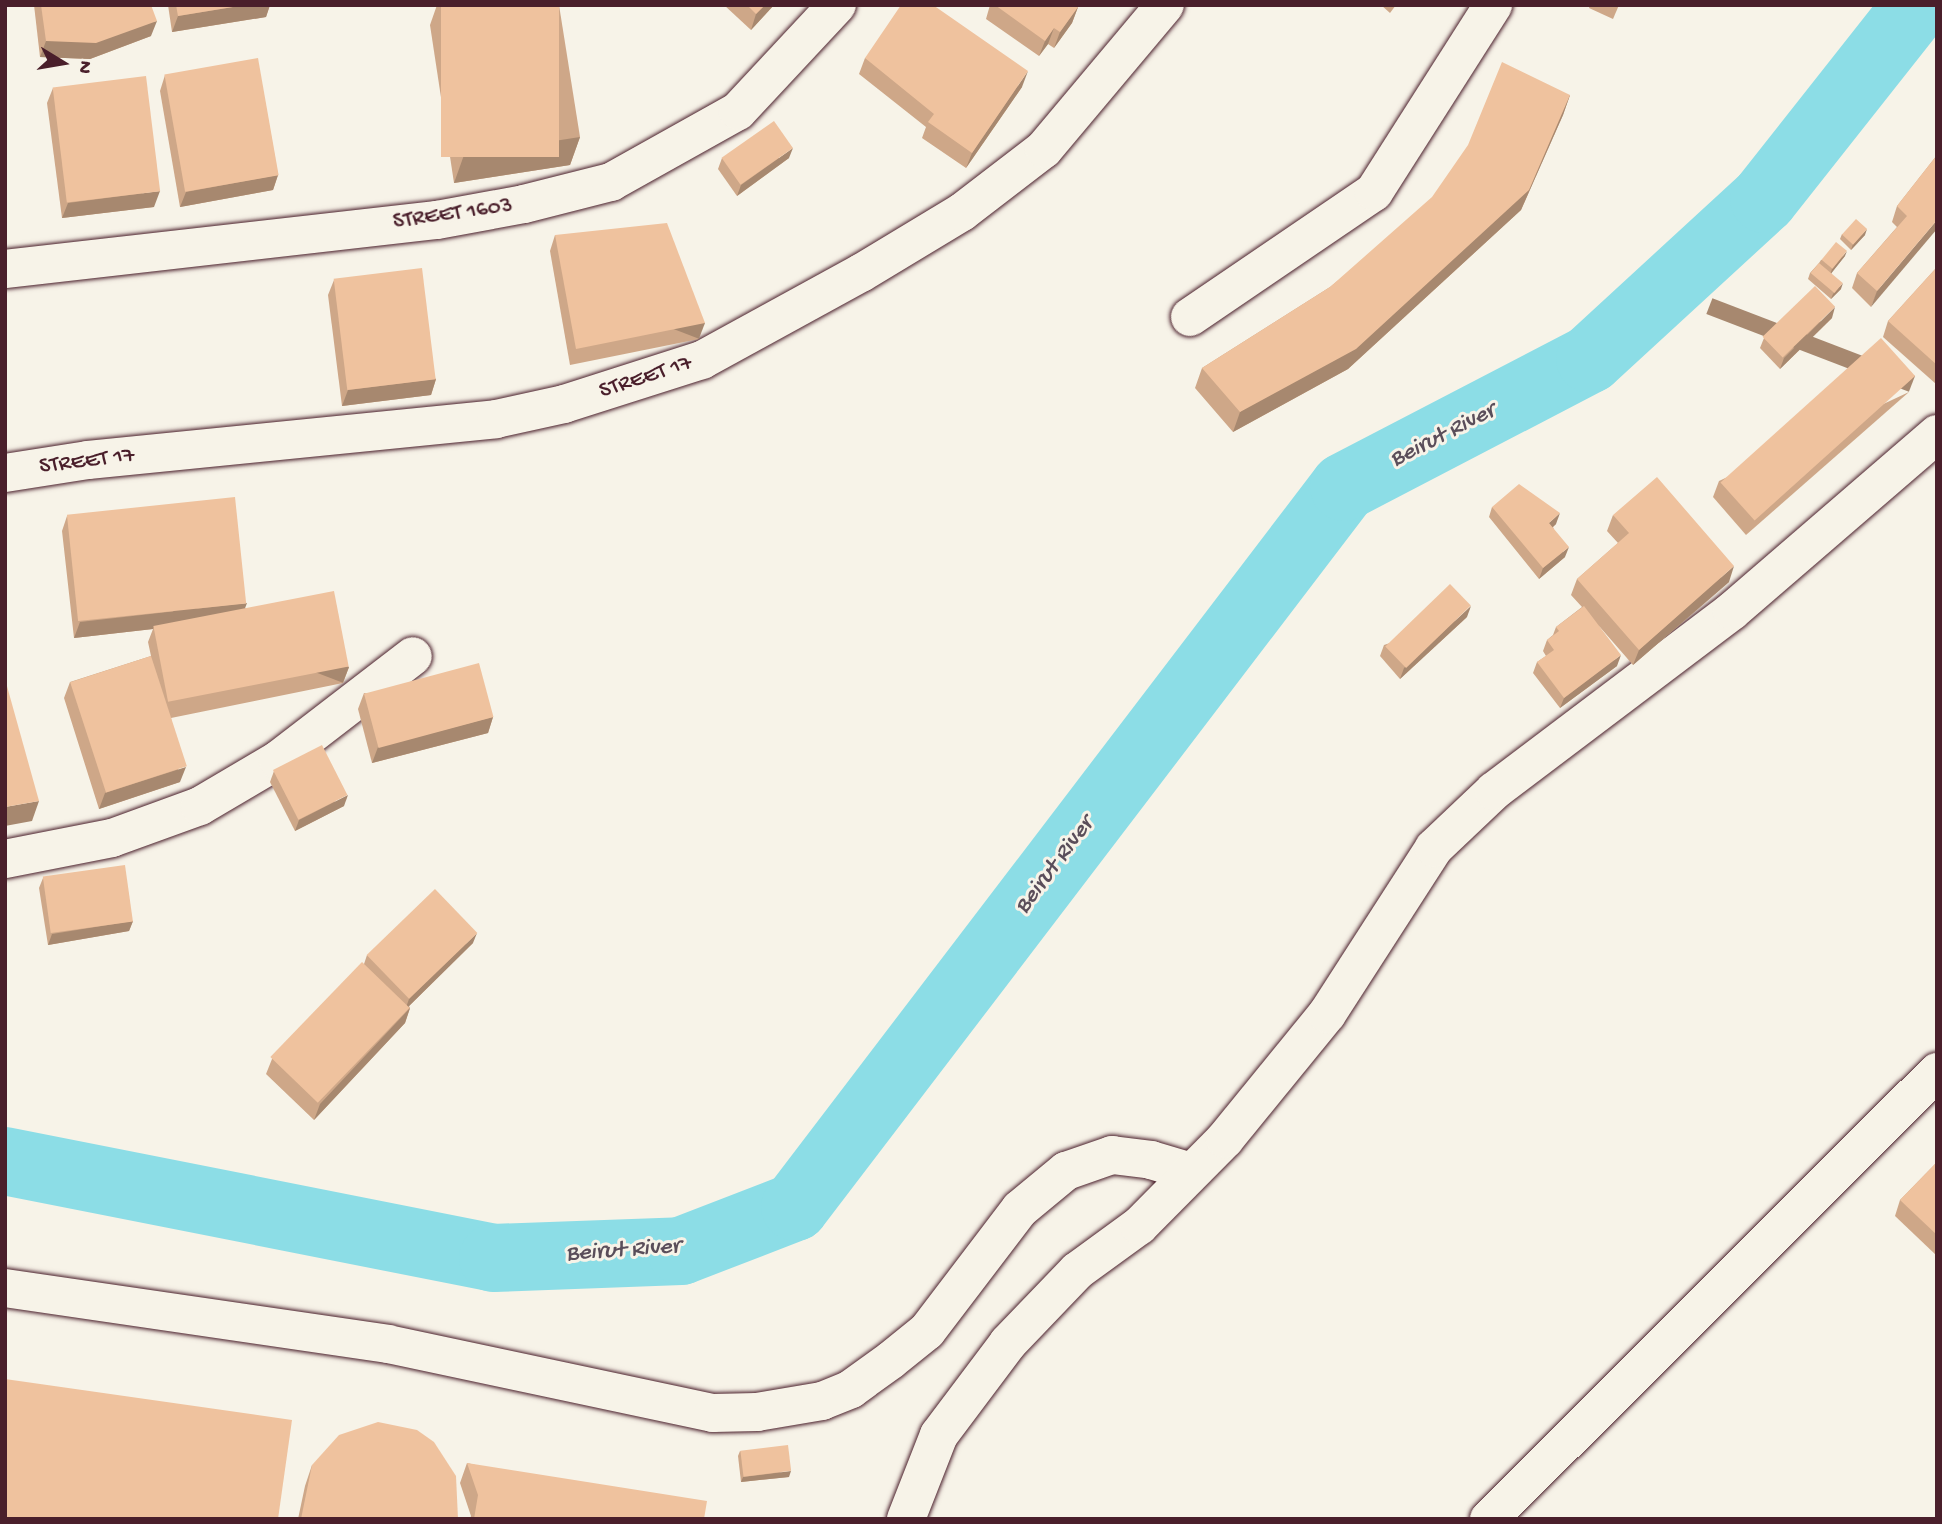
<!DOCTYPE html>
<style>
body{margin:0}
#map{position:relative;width:1942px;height:1524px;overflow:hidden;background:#f7f3e8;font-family:"Gochi Hand",sans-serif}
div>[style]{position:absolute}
.river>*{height:68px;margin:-34px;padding:0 34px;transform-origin:34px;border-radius:34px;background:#8cdde6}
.roads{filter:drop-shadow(0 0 2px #4a1f2b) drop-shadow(0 0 2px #4a1f2b)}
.street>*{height:38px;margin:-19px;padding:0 19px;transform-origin:19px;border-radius:19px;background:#f7f3e8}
.wall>*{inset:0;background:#cea788}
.shaded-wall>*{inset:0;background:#a7886f;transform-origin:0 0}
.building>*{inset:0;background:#efc29e;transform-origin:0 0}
span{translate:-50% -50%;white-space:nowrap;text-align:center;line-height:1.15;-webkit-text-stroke:6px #f7f3e8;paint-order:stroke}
.street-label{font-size:23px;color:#4a1f2b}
.water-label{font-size:24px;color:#5a4e5a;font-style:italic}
.frame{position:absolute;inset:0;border:7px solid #4a1f2b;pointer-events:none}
.north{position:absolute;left:28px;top:28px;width:70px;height:70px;-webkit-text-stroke:5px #f7f3e8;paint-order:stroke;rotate:101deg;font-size:19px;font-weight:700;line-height:28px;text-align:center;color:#4a1f2b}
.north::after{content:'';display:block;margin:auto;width:24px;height:32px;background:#4a1f2b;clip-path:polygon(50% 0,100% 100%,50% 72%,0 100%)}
</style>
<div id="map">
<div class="river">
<div style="left:5px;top:1161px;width:498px;rotate:11.2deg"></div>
<div style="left:493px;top:1258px;width:188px;rotate:-2.1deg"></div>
<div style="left:681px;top:1251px;width:122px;rotate:-21.1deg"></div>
<div style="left:795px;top:1207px;width:905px;rotate:-52.67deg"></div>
<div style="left:1344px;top:487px;width:277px;rotate:-27.5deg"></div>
<div style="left:1590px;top:359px;width:236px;rotate:-42.6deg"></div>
<div style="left:1764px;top:199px;width:247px;rotate:-51.7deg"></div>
</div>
<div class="roads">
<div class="street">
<div style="left:5px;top:269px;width:435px;rotate:-6.5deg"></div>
<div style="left:437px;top:220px;width:88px;rotate:-10.4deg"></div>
<div style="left:524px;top:204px;width:90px;rotate:-14.2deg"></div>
<div style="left:611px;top:182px;width:145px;rotate:-29.2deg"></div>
<div style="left:738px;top:111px;width:145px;rotate:-47deg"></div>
<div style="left:1190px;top:317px;width:222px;rotate:-34.2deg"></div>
<div style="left:1374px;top:192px;width:222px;rotate:-57.5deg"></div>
<div style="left:5px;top:473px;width:84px;rotate:-8.9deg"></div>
<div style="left:88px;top:460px;width:410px;rotate:-5.7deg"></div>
<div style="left:496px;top:419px;width:70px;rotate:-12.4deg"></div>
<div style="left:564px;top:404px;width:145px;rotate:-17.7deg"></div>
<div style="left:702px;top:360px;width:181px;rotate:-28.7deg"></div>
<div style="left:861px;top:273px;width:118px;rotate:-31.1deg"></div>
<div style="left:962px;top:212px;width:103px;rotate:-37.5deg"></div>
<div style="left:1044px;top:149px;width:188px;rotate:-50deg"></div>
<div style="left:5px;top:859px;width:109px;rotate:-11.1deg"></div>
<div style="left:112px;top:838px;width:94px;rotate:-20deg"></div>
<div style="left:200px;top:806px;width:91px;rotate:-30.5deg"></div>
<div style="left:278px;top:760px;width:170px;rotate:-37.6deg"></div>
<div style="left:5px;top:1288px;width:387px;rotate:8.3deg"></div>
<div style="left:388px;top:1344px;width:332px;rotate:12deg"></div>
<div style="left:713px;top:1413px;width:44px;rotate:-1.3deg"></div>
<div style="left:757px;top:1412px;width:66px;rotate:-9.6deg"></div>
<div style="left:822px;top:1401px;width:31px;rotate:-22deg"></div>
<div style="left:851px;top:1389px;width:49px;rotate:-35.9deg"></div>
<div style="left:891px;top:1360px;width:46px;rotate:-38.9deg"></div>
<div style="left:927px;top:1331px;width:153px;rotate:-52.7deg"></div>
<div style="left:1020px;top:1209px;width:60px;rotate:-39.6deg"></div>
<div style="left:1066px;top:1171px;width:49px;rotate:-19.2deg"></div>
<div style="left:1112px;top:1155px;width:39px;rotate:7deg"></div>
<div style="left:1151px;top:1160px;width:42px;rotate:16.7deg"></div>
<div style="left:906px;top:1519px;width:90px;rotate:-68.6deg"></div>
<div style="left:939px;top:1435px;width:115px;rotate:-53.1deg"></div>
<div style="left:1008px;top:1343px;width:100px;rotate:-46.2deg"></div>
<div style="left:1077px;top:1271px;width:77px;rotate:-36deg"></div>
<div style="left:1139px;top:1226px;width:122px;rotate:-45.3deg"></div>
<div style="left:1225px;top:1139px;width:161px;rotate:-50.8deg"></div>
<div style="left:1327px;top:1014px;width:197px;rotate:-57.2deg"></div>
<div style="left:1434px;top:848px;width:83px;rotate:-43.5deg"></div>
<div style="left:1494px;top:791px;width:298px;rotate:-37.1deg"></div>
<div style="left:1732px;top:611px;width:271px;rotate:-40.8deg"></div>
<div style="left:1489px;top:1519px;width:633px;rotate:-44.94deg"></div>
</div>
</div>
<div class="wall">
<div style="clip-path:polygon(34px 5px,151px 5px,151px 36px,90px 59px,40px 57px)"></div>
<div style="clip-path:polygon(168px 5px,270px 5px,266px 17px,172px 32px)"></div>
<div style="clip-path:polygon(437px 5px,559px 5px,580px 137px,570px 165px,454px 183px,430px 25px)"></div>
<div style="clip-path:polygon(724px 5px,774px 5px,751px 30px)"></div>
<div style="clip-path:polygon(990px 5px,1075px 5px,1078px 7px,1072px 23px,1054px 48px,1048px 44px,1039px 56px,986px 19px)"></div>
<div style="clip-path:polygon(1381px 5px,1396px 5px,1390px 13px)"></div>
<div style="clip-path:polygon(1590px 5px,1619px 5px,1613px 19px,1589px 8px)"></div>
<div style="clip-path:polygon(865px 58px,1022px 87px,966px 168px,922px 138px,926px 127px,859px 74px)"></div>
<div style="clip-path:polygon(165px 75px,278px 175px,273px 190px,180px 207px,160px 91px)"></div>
<div style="clip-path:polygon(53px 88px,154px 207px,62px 218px,47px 103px)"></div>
<div style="clip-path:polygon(1570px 95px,1563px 115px,1521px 210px,1348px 369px,1233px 432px,1195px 388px,1202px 368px,1330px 287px)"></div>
<div style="clip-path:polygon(1937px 155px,1871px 307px,1852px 288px,1857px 273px,1897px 227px,1892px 222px,1897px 206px)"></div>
<div style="clip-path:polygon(722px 158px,789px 158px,737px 196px,718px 169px)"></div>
<div style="clip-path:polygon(1842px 234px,1865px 235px,1851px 250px,1840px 239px)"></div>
<div style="clip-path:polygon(555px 235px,699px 339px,570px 365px,550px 251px)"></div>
<div style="clip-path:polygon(1845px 256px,1831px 273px,1841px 289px,1831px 299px,1808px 279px,1810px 273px,1819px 263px,1821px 260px)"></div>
<div style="clip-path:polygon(1937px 267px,1937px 383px,1936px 384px,1883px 337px,1888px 321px)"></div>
<div style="clip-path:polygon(334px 280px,436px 379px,431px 395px,342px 406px,328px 295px)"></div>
<div style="clip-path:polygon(1832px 318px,1780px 369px,1760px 348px,1764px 338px)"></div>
<div style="clip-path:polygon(1909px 392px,1746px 535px,1713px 497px,1719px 481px)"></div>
<div style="clip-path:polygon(1492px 507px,1556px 524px,1553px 527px,1565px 557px,1539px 579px,1489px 517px)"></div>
<div style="clip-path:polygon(1613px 515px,1729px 582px,1633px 665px,1599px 626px,1617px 666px,1560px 708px,1533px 673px,1537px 662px,1546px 656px,1543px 651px,1547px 640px,1553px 635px,1556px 627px,1582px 607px,1571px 595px,1577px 579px,1618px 543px,1607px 531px)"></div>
<div style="clip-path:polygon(67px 516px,245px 608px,349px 667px,343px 683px,171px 718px,180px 782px,99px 809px,64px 698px,70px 682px,151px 656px,148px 642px,153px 629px,74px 638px,62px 531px)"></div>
<div style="clip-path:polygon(1467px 617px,1400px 679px,1380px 656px,1384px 645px)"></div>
<div style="clip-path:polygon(364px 693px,493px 717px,488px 733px,372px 763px,358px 709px)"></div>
<div style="clip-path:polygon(274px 771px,344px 806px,295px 831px,270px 782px)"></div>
<div style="clip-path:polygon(43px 878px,133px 921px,129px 931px,48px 945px,39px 888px)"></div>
<div style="clip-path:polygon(473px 943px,409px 1006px,410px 1008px,405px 1023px,314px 1120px,266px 1074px,272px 1059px,364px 964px,367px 955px)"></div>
<div style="clip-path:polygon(1937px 1162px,1937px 1256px,1895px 1216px,1900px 1200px)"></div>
<div style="clip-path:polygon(740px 1451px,789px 1477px,741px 1482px,738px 1456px)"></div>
<div style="clip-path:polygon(467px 1463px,704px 1519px,470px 1519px,471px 1516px,460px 1483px)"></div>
<div style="clip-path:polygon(312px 1465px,458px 1519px,298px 1519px,305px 1486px)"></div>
</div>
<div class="shaded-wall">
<div style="clip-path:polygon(245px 5px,270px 5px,266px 17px,172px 32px,178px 16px)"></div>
<div style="clip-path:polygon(765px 5px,774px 5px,751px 30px,756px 14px)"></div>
<div style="clip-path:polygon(1078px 7px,1072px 23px,1054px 48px,1060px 32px)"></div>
<div style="clip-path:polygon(157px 21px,151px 36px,90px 59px,40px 57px,46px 41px)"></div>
<div style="clip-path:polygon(1054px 28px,1048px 44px,1039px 56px,1045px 41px)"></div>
<div style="clip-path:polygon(1028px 71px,1022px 87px,966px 168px,972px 153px)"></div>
<div style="clip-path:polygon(1570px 95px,1563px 115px,1521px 210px,1348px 369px,1233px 432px,1240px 412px)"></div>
<div style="clip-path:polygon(580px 137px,570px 165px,454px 183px,464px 155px)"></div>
<div style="clip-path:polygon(793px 148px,789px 158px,737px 196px,741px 185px)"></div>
<div style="clip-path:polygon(278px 175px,273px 190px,180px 207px,186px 192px)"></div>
<div style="clip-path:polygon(160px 191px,154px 207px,62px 218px,68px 203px)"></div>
<div style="clip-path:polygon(1937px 220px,1937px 229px,1871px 307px,1877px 291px)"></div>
<div style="clip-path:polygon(1867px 229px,1865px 235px,1851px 250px,1853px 244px)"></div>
<div style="clip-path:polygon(1847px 251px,1845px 256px,1830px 275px,1832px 269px)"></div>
<div style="clip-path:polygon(1843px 283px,1841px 289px,1831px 299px,1833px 294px)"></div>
<div style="clip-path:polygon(1835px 307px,1832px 318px,1780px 369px,1784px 358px)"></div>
<div style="left:705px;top:323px;width:17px;height:132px;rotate:111deg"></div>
<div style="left:1915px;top:376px;width:17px;height:217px;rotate:111deg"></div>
<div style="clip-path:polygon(436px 379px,431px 395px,342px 406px,348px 390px)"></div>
<div style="clip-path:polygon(1560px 513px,1556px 524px,1545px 534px,1549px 523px)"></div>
<div style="clip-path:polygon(1569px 547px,1565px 557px,1539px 579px,1543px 568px)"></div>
<div style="clip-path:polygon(1734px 566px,1729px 582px,1633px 665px,1639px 650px)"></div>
<div style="clip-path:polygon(247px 603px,241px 619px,154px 627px,153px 629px,74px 638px,80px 622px)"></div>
<div style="clip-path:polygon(1471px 606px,1467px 617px,1400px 679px,1404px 668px)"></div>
<div style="clip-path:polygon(1621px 655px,1617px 666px,1560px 708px,1564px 698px)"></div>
<div style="left:349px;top:667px;width:17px;height:184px;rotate:111deg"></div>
<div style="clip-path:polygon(493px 717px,488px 733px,372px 763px,378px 747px)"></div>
<div style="clip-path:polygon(186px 767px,180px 782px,99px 809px,105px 793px)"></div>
<div style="clip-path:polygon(348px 795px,344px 806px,295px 831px,299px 820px)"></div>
<div style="clip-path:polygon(39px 801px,32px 821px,5px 826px,5px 807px)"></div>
<div style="clip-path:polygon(133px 921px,129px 931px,48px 945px,52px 934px)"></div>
<div style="clip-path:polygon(477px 933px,473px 943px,405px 1010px,409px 999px)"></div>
<div style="clip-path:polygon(410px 1008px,405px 1023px,314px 1120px,320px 1104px)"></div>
<div style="clip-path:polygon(791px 1471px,789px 1477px,741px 1482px,743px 1477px)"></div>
</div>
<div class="building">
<div style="clip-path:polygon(41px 5px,151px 5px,157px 21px,96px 43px,46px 41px)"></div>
<div style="clip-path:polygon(176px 5px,245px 5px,178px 16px)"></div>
<div style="left:441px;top:5px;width:118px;height:152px"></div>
<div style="clip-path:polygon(747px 5px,765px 5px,756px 14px)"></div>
<div style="clip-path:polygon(901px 5px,933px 5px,1028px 71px,972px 153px,928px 122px,934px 114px,865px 58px)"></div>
<div style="clip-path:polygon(995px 5px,1075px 5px,1078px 7px,1060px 32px,1054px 28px,1045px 41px)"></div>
<div style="left:258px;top:58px;width:119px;height:95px;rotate:80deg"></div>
<div style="clip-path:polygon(1502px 62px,1570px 95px,1529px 190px,1356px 349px,1240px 412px,1202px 368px,1330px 287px,1432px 197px,1468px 145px)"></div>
<div style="left:146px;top:76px;width:116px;height:94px;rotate:83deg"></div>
<div style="left:774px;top:121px;width:33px;height:64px;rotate:55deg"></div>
<div style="clip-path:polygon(1937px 155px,1937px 220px,1877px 291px,1857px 273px,1907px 216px,1897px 206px)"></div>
<div style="left:1856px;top:219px;width:15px;height:21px;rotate:42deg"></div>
<div style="clip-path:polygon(667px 223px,705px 323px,576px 349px,555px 235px)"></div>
<div style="left:1836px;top:242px;width:14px;height:23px;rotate:39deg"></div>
<div style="left:1819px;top:263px;width:31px;height:13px;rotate:40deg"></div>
<div style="clip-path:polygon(1937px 267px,1937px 365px,1888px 321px)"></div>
<div style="left:422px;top:268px;width:112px;height:89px;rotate:83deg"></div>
<div style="left:1815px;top:286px;width:29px;height:73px;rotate:46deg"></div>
<div style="left:1881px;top:338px;width:51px;height:216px;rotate:48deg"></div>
<div style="clip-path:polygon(1657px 477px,1734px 566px,1639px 650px,1577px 579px,1629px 533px,1613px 515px)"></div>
<div style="clip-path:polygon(1519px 484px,1560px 513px,1549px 523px,1569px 547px,1543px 568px,1492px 507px)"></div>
<div style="left:235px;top:497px;width:107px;height:169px;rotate:84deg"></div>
<div style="left:1450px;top:584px;width:30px;height:90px;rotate:46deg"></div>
<div style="left:334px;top:591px;width:77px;height:184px;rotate:79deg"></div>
<div style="clip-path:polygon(1584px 606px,1621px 655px,1564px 698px,1537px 662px,1554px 650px,1547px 640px,1559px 631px,1556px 627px)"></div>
<div style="left:151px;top:656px;width:116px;height:85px;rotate:72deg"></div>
<div style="left:479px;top:663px;width:56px;height:119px;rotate:75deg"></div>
<div style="clip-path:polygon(5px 679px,39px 801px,5px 807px)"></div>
<div style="left:322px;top:745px;width:56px;height:55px;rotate:63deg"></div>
<div style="left:125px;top:865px;width:57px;height:83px;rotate:82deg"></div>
<div style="left:435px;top:889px;width:61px;height:95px;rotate:46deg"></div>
<div style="left:362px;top:962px;width:66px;height:132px;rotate:44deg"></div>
<div style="clip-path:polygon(1937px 1162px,1937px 1235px,1900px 1200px)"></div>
<div style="clip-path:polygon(5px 1379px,292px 1420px,278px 1519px,5px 1519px)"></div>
<div style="clip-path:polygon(378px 1422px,417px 1430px,434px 1442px,456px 1476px,458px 1519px,301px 1519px,312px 1465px,339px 1435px)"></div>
<div style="left:788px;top:1445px;width:26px;height:48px;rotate:83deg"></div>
<div style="clip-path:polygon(467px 1463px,707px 1501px,704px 1519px,474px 1519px,478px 1495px)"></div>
</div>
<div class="street-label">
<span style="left:453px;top:215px;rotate:-8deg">STREET 1603</span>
<span style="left:646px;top:378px;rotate:-18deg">STREET 17</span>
<span style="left:87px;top:462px;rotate:-7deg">STREET 17</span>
</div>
<div class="water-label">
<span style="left:1443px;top:436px;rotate:-27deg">Beirut River</span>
<span style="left:1055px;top:866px;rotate:-53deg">Beirut River</span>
<span style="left:623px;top:1251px;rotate:-4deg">Beirut River</span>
</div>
<div class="frame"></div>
<div class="north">N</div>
</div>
